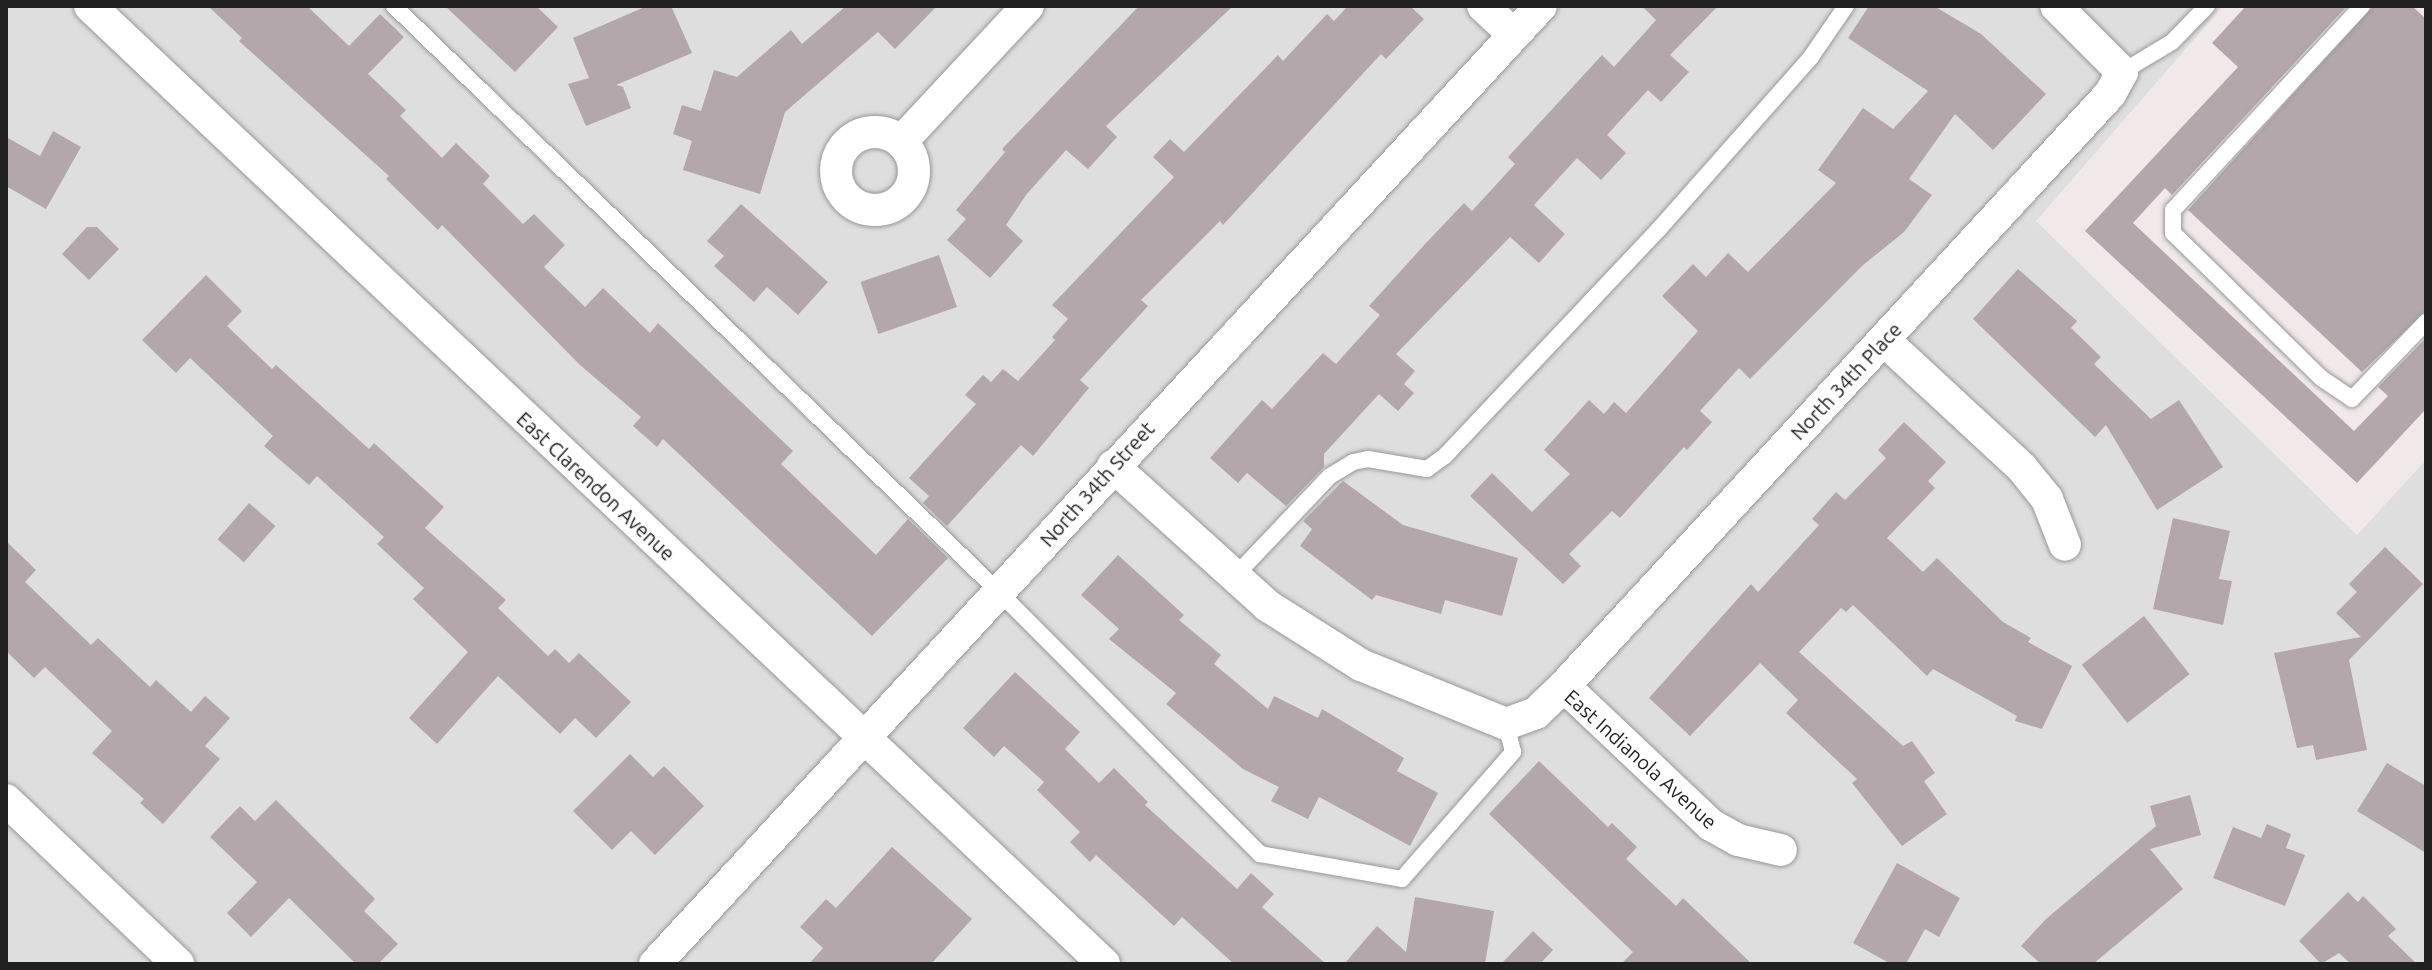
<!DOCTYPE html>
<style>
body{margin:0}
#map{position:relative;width:2432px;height:970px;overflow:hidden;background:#f1e8e9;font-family:Ubuntu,sans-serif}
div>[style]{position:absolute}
.residential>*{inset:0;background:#dfdedf}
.building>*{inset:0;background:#b3a7ab;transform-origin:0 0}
.roads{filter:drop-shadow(0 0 2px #989898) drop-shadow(0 0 2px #989898)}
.lane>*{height:16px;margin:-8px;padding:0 8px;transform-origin:8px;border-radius:8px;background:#fff}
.street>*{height:32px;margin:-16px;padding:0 16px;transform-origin:16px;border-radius:16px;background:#fff}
.street>.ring{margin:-16px;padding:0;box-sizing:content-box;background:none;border:32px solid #fff;border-radius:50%}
span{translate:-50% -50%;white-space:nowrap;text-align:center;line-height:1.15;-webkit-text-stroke:6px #fff;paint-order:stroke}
.street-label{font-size:20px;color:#212121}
.frame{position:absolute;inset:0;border:8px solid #212121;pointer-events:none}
</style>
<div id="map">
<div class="residential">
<div style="clip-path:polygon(6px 6px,2223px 6px,2036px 221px,2357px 535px,2426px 460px,2426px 964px,6px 964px)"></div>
</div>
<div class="building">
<div style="clip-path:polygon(208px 6px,307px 6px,349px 46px,380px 14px,404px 37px,368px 74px,406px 110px,400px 116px,442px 158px,456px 143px,490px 176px,483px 184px,523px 224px,534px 214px,565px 245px,544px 267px,585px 307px,603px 288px,650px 333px,658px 323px,793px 451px,781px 464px,876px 555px,908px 519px,948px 558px,872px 636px,663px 439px,657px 447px,633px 426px,641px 417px,580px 365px,442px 225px,438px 230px,386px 179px,389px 176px,239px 41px,242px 38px)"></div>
<div style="clip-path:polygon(445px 6px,536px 6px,558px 27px,515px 72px)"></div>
<div style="clip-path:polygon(647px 6px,671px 6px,692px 53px,616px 85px,623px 87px,631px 108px,586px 126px,568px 84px,589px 78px,573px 38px)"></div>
<div style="clip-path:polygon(846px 6px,937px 6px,895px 49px,878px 32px,785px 112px,760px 194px,683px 170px,692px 141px,673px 134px,682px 105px,701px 111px,714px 70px,737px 77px,791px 30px,802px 44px)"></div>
<div style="clip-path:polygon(1139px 6px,1233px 6px,1106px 126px,1117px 137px,1088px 169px,1066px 150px,1026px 195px,1006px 225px,1023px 241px,990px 278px,947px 240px,966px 219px,956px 210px,1005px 152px,1002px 149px)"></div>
<div style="clip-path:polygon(1348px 6px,1410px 6px,1424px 19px,1386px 59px,1381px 54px,1223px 225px,1220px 221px,1141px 300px,1148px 306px,1080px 380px,1089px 388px,1033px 456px,1021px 445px,947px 526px,923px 503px,929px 496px,909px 478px,976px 404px,965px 395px,983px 375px,991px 382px,1003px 369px,1018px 381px,1055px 340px,1052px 337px,1068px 319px,1052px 305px,1174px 177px,1153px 157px,1170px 139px,1184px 152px,1278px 55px,1283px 61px,1327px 14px,1334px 21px)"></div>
<div style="clip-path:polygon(1642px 6px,1718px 6px,1670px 55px,1689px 72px,1661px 102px,1648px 90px,1607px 135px,1626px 153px,1601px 180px,1577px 158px,1534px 205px,1565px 234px,1539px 263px,1510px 237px,1396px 354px,1415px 371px,1404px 384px,1414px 393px,1398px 411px,1379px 394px,1324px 454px,1324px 467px,1286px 506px,1247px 473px,1238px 483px,1210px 458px,1262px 400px,1272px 409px,1323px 353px,1336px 364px,1380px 315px,1369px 306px,1426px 243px,1464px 203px,1472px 211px,1515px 164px,1508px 157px,1602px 55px,1614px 67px,1656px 20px)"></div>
<div style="clip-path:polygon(1869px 6px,1934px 6px,1981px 34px,2046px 94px,1993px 150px,1955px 114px,1909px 179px,1932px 195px,1904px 232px,1862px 266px,1750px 379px,1739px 368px,1700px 411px,1712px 422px,1687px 450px,1684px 447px,1620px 518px,1612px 511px,1569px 554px,1581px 566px,1563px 584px,1470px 496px,1492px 473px,1532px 512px,1570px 474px,1544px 450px,1589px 400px,1604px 414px,1614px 402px,1626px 413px,1698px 331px,1662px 296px,1693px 264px,1706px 277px,1728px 253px,1748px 272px,1836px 183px,1818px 170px,1863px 108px,1893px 129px,1928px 91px,1848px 38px)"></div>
<div style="clip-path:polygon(2246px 6px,2347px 6px,2172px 195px,2165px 188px,2133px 223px,2354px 431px,2388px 396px,2378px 387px,2426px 338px,2426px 409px,2357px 483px,2085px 231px,2238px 67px,2212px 43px)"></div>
<div style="clip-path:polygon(2373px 6px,2412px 6px,2426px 19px,2426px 311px,2362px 372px,2188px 210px)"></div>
<div style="clip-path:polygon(53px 131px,81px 147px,46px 209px,6px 186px,6px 137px,40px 156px)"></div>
<div style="clip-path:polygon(741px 204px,828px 282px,798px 315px,767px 287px,754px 302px,714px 266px,724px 256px,707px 241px)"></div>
<div style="clip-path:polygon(87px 227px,97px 227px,119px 249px,89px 280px,62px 254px)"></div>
<div style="left:939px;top:255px;width:55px;height:83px;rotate:71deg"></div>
<div style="clip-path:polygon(2018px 269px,2077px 321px,2071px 328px,2101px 357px,2094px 364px,2151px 419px,2179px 400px,2223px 467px,2157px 510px,2106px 425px,2095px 437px,1973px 319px)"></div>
<div style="clip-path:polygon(206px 275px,242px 311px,227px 326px,272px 369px,276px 365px,369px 449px,374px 443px,444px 507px,425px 528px,506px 600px,498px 608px,548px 656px,555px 649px,569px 663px,579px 653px,631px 702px,596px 738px,575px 718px,560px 734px,498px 676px,437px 744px,409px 718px,468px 652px,413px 599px,424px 588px,377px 544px,384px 537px,317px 476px,309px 485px,264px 446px,273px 436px,190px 358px,176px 373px,142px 340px)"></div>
<div style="clip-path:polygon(1904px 422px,1946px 462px,1928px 481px,1935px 488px,1887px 538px,1923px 572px,1937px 558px,2003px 622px,2031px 638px,2028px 642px,2072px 666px,2042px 729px,2015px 721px,2017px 716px,1933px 669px,1927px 676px,1853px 605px,1846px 612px,1841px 608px,1799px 652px,1903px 746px,1912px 741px,1935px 773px,1924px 781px,1947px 814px,1902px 846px,1852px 783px,1857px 779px,1786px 713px,1798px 700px,1760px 663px,1690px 736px,1649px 698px,1751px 584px,1758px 592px,1819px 525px,1812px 519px,1836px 492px,1845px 500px,1886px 458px,1878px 450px)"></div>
<div style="clip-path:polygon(1343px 481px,1403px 525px,1518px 558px,1502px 616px,1445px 600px,1441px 614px,1376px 595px,1372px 600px,1300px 546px,1312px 529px,1303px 521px)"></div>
<div style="left:249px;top:503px;width:35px;height:48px;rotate:41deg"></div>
<div style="clip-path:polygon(2173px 518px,2230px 531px,2219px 579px,2232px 581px,2223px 625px,2153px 609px)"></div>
<div style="clip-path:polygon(6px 541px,36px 570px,25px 582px,91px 645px,98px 638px,150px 687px,156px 680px,191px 712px,205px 696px,230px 718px,205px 746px,220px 759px,163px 824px,140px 803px,144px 799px,92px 753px,112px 731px,45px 667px,34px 678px,6px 651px)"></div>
<div style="clip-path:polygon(2385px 547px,2423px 584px,2349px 660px,2367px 750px,2316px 760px,2313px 745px,2297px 748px,2274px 653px,2361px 637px,2336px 613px,2357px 592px,2349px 584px)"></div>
<div style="clip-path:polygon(1118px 555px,1184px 615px,1179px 620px,1221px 655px,1214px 664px,1268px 709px,1274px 696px,1318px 718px,1322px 709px,1404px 758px,1397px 771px,1438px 793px,1410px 846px,1319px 797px,1308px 819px,1271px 801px,1279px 787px,1243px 769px,1166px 704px,1176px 693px,1109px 639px,1119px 629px,1081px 595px)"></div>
<div style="left:2144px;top:616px;width:74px;height:79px;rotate:52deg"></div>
<div style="clip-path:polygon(1015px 672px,1080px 732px,1065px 749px,1099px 783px,1114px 768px,1148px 802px,1145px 805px,1237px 889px,1251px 873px,1274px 894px,1262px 907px,1326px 964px,1234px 964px,1182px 917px,1174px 926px,1096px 855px,1090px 862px,1070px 842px,1080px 832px,1037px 790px,1044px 782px,1004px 746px,994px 757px,963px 728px)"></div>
<div style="clip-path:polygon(630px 754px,653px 777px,664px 766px,704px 806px,655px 855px,631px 831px,612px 850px,573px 811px)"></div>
<div style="clip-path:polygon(1539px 761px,1608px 827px,1612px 823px,1637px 847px,1626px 859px,1676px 906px,1683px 898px,1752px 964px,1621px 964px,1633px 952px,1489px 814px)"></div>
<div style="clip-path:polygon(2387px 763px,2426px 786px,2426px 853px,2357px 811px)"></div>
<div style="clip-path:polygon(2190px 795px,2201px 835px,2150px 849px,2183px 889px,2093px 964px,2041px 964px,2021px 946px,2046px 919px,2156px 826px,2150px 806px)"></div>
<div style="clip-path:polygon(276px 800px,375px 899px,364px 911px,398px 944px,378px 964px,356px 964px,289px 898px,251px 937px,227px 913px,257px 882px,210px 837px,240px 806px,255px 821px)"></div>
<div style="clip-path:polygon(2267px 824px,2291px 834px,2286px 848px,2305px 855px,2285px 906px,2213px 878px,2233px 827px,2261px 838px)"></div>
<div style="clip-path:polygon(892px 847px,972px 919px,931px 964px,809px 964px,823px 948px,800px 927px,826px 899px,836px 908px)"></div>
<div style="clip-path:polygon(1897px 863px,1960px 898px,1939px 937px,1925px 929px,1906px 964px,1891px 964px,1853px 943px)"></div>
<div style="clip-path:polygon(2348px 892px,2358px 902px,2363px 896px,2396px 929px,2388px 936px,2417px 964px,2351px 964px,2339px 953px,2321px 964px,2299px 941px)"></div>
<div style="clip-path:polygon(1415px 897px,1494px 911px,1485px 964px,1344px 964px,1377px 926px,1406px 952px)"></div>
<div style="clip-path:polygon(1533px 931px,1553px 950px,1540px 964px,1501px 964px)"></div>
</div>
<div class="roads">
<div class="lane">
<div style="left:394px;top:6px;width:842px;rotate:44.09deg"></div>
<div style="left:999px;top:592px;width:370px;rotate:45.1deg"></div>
<div style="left:1260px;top:854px;width:144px;rotate:10deg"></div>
<div style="left:1402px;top:879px;width:169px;rotate:-48.8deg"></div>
<div style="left:1513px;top:752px;width:29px;rotate:-104deg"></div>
<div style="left:2362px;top:6px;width:278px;rotate:132.8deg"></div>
<div style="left:2173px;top:210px;width:23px;rotate:90deg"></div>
<div style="left:2173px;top:233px;width:207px;rotate:44.4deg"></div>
<div style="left:2321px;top:378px;width:37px;rotate:34deg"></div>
<div style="left:2352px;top:399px;width:107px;rotate:-46.1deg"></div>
<div style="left:2122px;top:72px;width:58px;rotate:-31deg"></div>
<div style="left:2172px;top:42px;width:50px;rotate:-45.8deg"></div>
<div style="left:1234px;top:577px;width:139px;rotate:-46.5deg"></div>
<div style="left:1330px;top:476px;width:27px;rotate:-31deg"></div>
<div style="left:1353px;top:462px;width:15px;rotate:-11deg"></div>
<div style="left:1368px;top:459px;width:60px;rotate:9.6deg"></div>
<div style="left:1427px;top:469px;width:22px;rotate:-36deg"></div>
<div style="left:1445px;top:456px;width:312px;rotate:-46.7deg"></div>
<div style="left:1659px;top:229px;width:230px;rotate:-48.5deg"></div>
<div style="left:1811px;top:57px;width:62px;rotate:-55.5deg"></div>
</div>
<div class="street">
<div style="left:90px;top:6px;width:1395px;rotate:43.37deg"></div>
<div style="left:1483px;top:6px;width:42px;rotate:43.1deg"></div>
<div class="ring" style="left:836px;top:132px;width:46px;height:46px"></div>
<div style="left:901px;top:142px;width:186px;rotate:-47deg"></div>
<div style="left:1885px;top:341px;width:187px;rotate:42.8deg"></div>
<div style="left:2022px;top:468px;width:40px;rotate:51deg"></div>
<div style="left:2047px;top:499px;width:49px;rotate:68.6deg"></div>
<div style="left:1113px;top:466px;width:209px;rotate:42.1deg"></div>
<div style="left:1268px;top:606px;width:110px;rotate:32.4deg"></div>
<div style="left:1361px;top:665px;width:157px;rotate:22.1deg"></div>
<div style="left:1506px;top:724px;width:32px;rotate:-20deg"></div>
<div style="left:1536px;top:713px;width:39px;rotate:-44deg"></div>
<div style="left:1564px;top:686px;width:202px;rotate:43.4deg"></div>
<div style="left:1711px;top:825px;width:31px;rotate:29deg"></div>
<div style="left:1738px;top:840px;width:44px;rotate:13.1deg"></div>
<div style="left:1564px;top:686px;width:805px;rotate:-47.31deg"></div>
<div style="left:2110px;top:94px;width:25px;rotate:-61deg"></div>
<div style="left:2122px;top:72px;width:93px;rotate:-135deg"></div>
<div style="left:6px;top:800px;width:238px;rotate:43.6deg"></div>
<div style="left:655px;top:964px;width:1305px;rotate:-47.24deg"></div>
</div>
</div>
<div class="street-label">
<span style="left:1846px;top:381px;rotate:-47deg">North 34th Place</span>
<span style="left:1097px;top:484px;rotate:-48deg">North 34th Street</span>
<span style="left:596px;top:486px;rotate:43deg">East Clarendon Avenue</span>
<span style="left:1641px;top:759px;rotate:42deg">East Indianola Avenue</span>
</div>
<div class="frame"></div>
</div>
